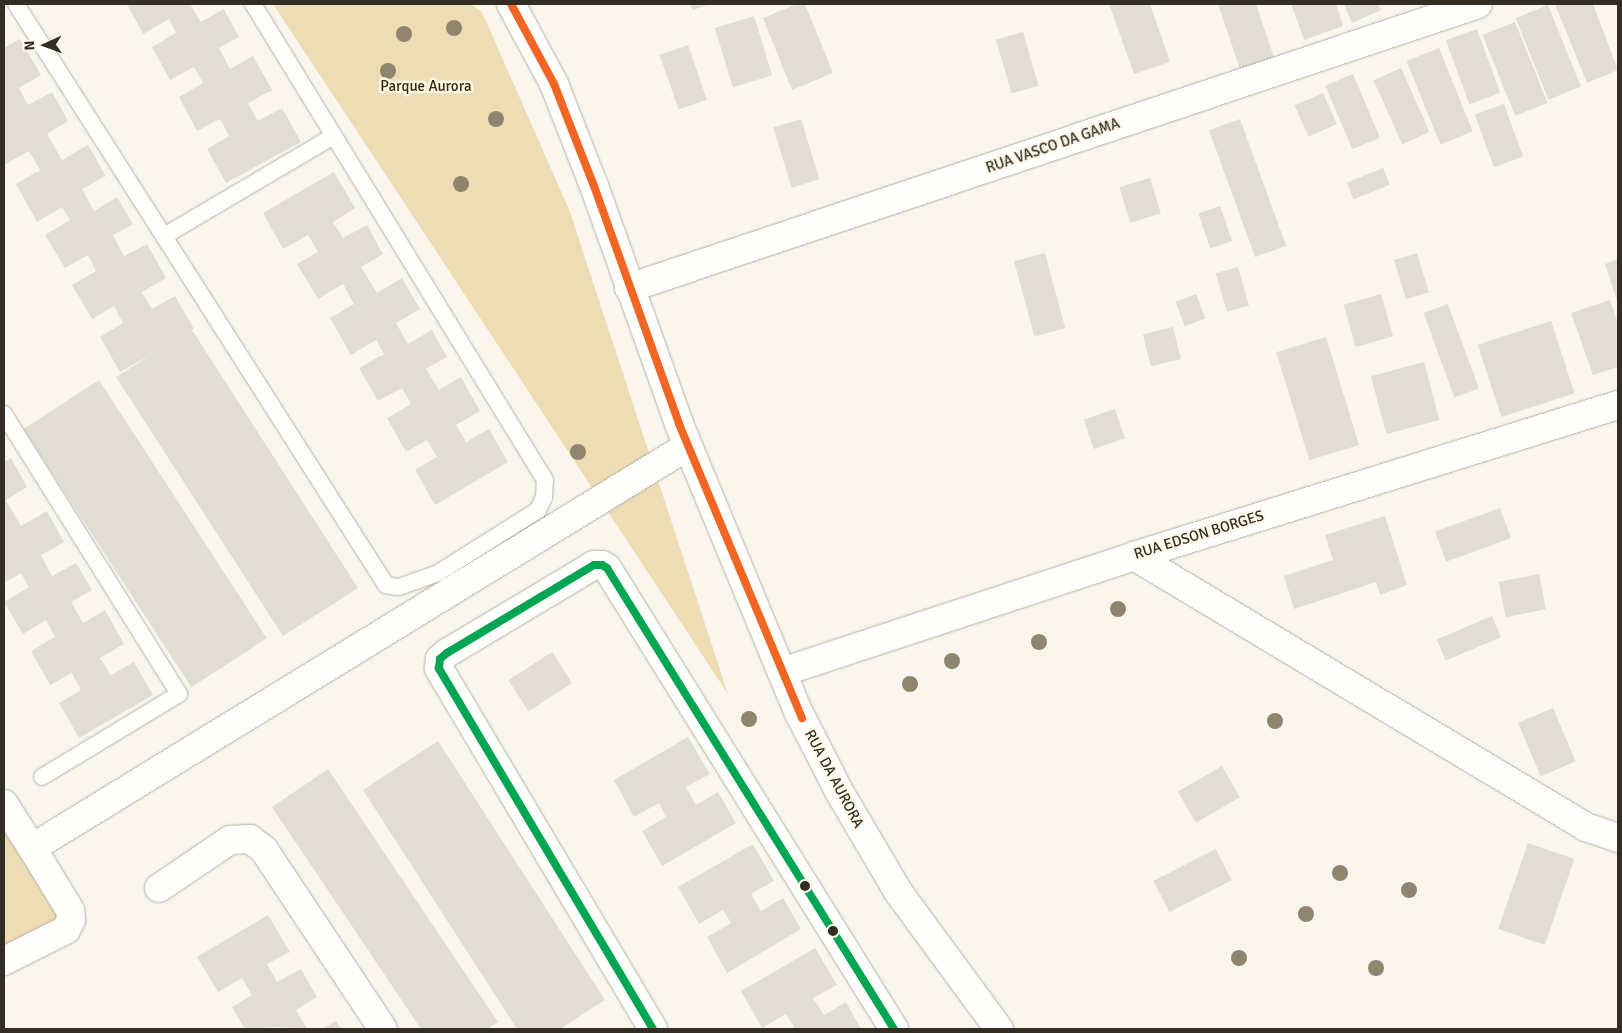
<!DOCTYPE html>
<style>
body{margin:0}
#map{position:relative;width:1622px;height:1033px;overflow:hidden;background:#faf6ed;font-family:Signika,sans-serif}
div>[style]{position:absolute}
.green>*{inset:0;background:#eedcb4}
.building>*{inset:0;background:#e1ddd4;transform-origin:0 0}
.roads{filter:drop-shadow(0 0 1px #b4b1a8) drop-shadow(0 0 1px #b4b1a8)}
.service>*{height:16px;margin:-8px;padding:0 8px;transform-origin:8px;border-radius:8px;background:#fefefc}
.minor>*{height:28px;margin:-14px;padding:0 14px;transform-origin:14px;border-radius:14px;background:#fefefc}
.secondary>*{height:28px;margin:-14px;padding:0 14px;transform-origin:14px;border-radius:14px;background:#fefefc}
.bus-1>*{height:8px;margin:-4px;padding:0 4px;transform-origin:4px;border-radius:4px;background:#00a651}
.bus-2>*{height:8px;margin:-4px;padding:0 4px;transform-origin:4px;border-radius:4px;background:#f26522}
.trees>*{width:16px;height:16px;margin:-8px;border-radius:50%;background:#8f856e}
.dots>*{width:14px;height:14px;translate:-50% -50%;box-sizing:border-box;border:2px solid #fff8e8;border-radius:50%}
span{translate:-50% -50%;white-space:nowrap;text-align:center;line-height:1.15;-webkit-text-stroke:5px #fff8e8;paint-order:stroke}
.park-label{font-size:15px;color:#372906}
.street-label{font-size:15px;color:#322e24}
.frame{position:absolute;inset:0;border:5px solid #322e24;pointer-events:none}
.north{position:absolute;left:20px;top:20px;width:50px;height:50px;-webkit-text-stroke:4px #fff8e8;paint-order:stroke;rotate:268deg;font-size:14px;font-weight:700;line-height:20px;text-align:center;color:#322e24}
.north::after{content:'';display:block;margin:auto;width:18px;height:22px;background:#322e24;clip-path:polygon(50% 0,100% 100%,50% 72%,0 100%)}
</style>
<div id="map">
<div class="green">
<div style="clip-path:polygon(273px 4px,470px 4px,482px 12px,570px 212px,728px 694px)"></div>
<div style="clip-path:polygon(4px 804px,71px 920px,4px 956px)"></div>
</div>
<div class="building">
<div style="clip-path:polygon(127px 4px,190px 4px,201px 22px,224px 9px,239px 37px,219px 48px,230px 69px,253px 56px,272px 90px,248px 103px,258px 121px,282px 108px,301px 142px,226px 183px,207px 149px,229px 136px,220px 119px,197px 131px,179px 97px,203px 83px,194px 67px,170px 80px,152px 47px,176px 33px,169px 19px,143px 34px)"></div>
<div style="clip-path:polygon(690px 4px,710px 4px,693px 10px)"></div>
<div style="clip-path:polygon(797px 4px,805px 4px,833px 73px,792px 90px,763px 18px)"></div>
<div style="clip-path:polygon(1109px 4px,1150px 4px,1170px 62px,1134px 74px)"></div>
<div style="clip-path:polygon(1218px 4px,1256px 4px,1275px 60px,1241px 72px)"></div>
<div style="clip-path:polygon(1291px 4px,1336px 4px,1343px 26px,1304px 40px)"></div>
<div style="clip-path:polygon(1344px 4px,1378px 4px,1381px 10px,1352px 23px)"></div>
<div style="clip-path:polygon(1555px 4px,1593px 4px,1618px 70px,1587px 83px)"></div>
<div style="left:1548px;top:5px;width:88px;height:35px;rotate:68deg"></div>
<div style="left:754px;top:16px;width:62px;height:41px;rotate:73deg"></div>
<div style="left:1515px;top:22px;width:87px;height:35px;rotate:68deg"></div>
<div style="left:1477px;top:29px;width:68px;height:33px;rotate:70deg"></div>
<div style="left:1023px;top:32px;width:56px;height:28px;rotate:74deg"></div>
<div style="clip-path:polygon(20px 39px,41px 75px,19px 88px,28px 105px,52px 92px,68px 121px,47px 134px,62px 160px,88px 145px,106px 176px,82px 189px,94px 211px,117px 197px,133px 224px,113px 235px,124px 256px,147px 244px,166px 278px,142px 292px,152px 309px,175px 296px,194px 329px,192px 330px,358px 588px,283px 636px,116px 377px,152px 354px,120px 372px,100px 337px,123px 323px,114px 306px,92px 319px,72px 285px,96px 271px,88px 255px,65px 268px,45px 235px,70px 220px,62px 207px,37px 222px,16px 184px,40px 170px,29px 151px,4px 165px,4px 48px)"></div>
<div style="left:688px;top:45px;width:58px;height:30px;rotate:71deg"></div>
<div style="left:1439px;top:48px;width:90px;height:35px;rotate:68deg"></div>
<div style="left:1401px;top:68px;width:70px;height:30px;rotate:66deg"></div>
<div style="left:1353px;top:74px;width:69px;height:30px;rotate:67deg"></div>
<div style="left:1323px;top:93px;width:34px;height:31px;rotate:66deg"></div>
<div style="left:1504px;top:104px;width:56px;height:31px;rotate:70deg"></div>
<div style="left:801px;top:119px;width:63px;height:29px;rotate:73deg"></div>
<div style="left:1240px;top:119px;width:135px;height:33px;rotate:70deg"></div>
<div style="left:1383px;top:168px;width:18px;height:39px;rotate:68deg"></div>
<div style="clip-path:polygon(334px 172px,355px 208px,333px 222px,343px 238px,367px 225px,383px 254px,361px 267px,377px 293px,402px 278px,420px 309px,396px 323px,408px 344px,432px 330px,447px 357px,426px 369px,439px 390px,461px 377px,480px 411px,456px 425px,466px 442px,489px 429px,508px 462px,435px 505px,415px 470px,437px 457px,427px 440px,406px 452px,387px 418px,411px 404px,402px 388px,378px 401px,359px 368px,384px 354px,376px 340px,351px 355px,330px 318px,354px 304px,343px 284px,318px 299px,297px 264px,318px 252px,308px 235px,283px 249px,263px 213px)"></div>
<div style="left:1150px;top:178px;width:37px;height:32px;rotate:73deg"></div>
<div style="left:1220px;top:206px;width:37px;height:23px;rotate:71deg"></div>
<div style="left:1045px;top:253px;width:78px;height:32px;rotate:75deg"></div>
<div style="left:1417px;top:253px;width:41px;height:24px;rotate:73deg"></div>
<div style="clip-path:polygon(1618px 259px,1618px 304px,1605px 264px)"></div>
<div style="left:1238px;top:267px;width:40px;height:23px;rotate:74deg"></div>
<div style="left:1196px;top:294px;width:26px;height:22px;rotate:69deg"></div>
<div style="left:1381px;top:294px;width:44px;height:39px;rotate:74deg"></div>
<div style="clip-path:polygon(1610px 300px,1618px 323px,1618px 367px,1593px 375px,1571px 313px)"></div>
<div style="left:1448px;top:304px;width:90px;height:26px;rotate:70deg"></div>
<div style="left:1551px;top:321px;width:76px;height:77px;rotate:72deg"></div>
<div style="left:1173px;top:327px;width:33px;height:31px;rotate:76deg"></div>
<div style="left:1326px;top:337px;width:113px;height:52px;rotate:73deg"></div>
<div style="left:1424px;top:362px;width:60px;height:55px;rotate:75deg"></div>
<div style="left:99px;top:380px;width:308px;height:90px;rotate:57deg"></div>
<div style="left:1115px;top:409px;width:31px;height:33px;rotate:71deg"></div>
<div style="clip-path:polygon(11px 458px,27px 487px,6px 500px,21px 526px,47px 511px,64px 542px,41px 555px,52px 576px,76px 563px,92px 590px,71px 602px,83px 623px,105px 610px,124px 644px,100px 658px,111px 675px,134px 662px,153px 695px,79px 738px,59px 703px,81px 690px,72px 673px,50px 685px,31px 651px,55px 637px,46px 620px,23px 634px,4px 602px,29px 587px,21px 573px,4px 583px,4px 462px)"></div>
<div style="left:1500px;top:508px;width:32px;height:69px;rotate:70deg"></div>
<div style="clip-path:polygon(1385px 516px,1407px 585px,1380px 595px,1376px 582px,1294px 609px,1284px 576px,1333px 560px,1325px 535px)"></div>
<div style="left:1539px;top:574px;width:36px;height:41px;rotate:79deg"></div>
<div style="left:1492px;top:616px;width:23px;height:60px;rotate:67deg"></div>
<div style="left:552px;top:652px;width:37px;height:52px;rotate:57deg"></div>
<div style="left:1553px;top:708px;width:58px;height:38px;rotate:67deg"></div>
<div style="clip-path:polygon(688px 737px,710px 774px,686px 787px,696px 805px,718px 792px,736px 823px,662px 866px,642px 831px,666px 817px,659px 803px,634px 817px,614px 780px)"></div>
<div style="clip-path:polygon(438px 741px,605px 1000px,560px 1029px,517px 1029px,363px 790px)"></div>
<div style="left:1222px;top:766px;width:36px;height:51px;rotate:60deg"></div>
<div style="clip-path:polygon(328px 769px,498px 1022px,487px 1029px,421px 1029px,272px 807px)"></div>
<div style="left:1528px;top:843px;width:49px;height:91px;rotate:19deg"></div>
<div style="clip-path:polygon(753px 844px,774px 881px,751px 894px,761px 911px,783px 898px,801px 929px,727px 973px,707px 937px,731px 923px,723px 910px,699px 924px,678px 887px)"></div>
<div style="left:1216px;top:849px;width:35px;height:70px;rotate:63deg"></div>
<div style="clip-path:polygon(268px 915px,290px 952px,267px 964px,277px 982px,301px 969px,317px 997px,296px 1010px,307px 1029px,278px 1027px,245px 1029px,232px 1007px,252px 995px,242px 978px,218px 992px,197px 957px)"></div>
<div style="clip-path:polygon(815px 948px,837px 985px,813px 998px,824px 1015px,846px 1002px,861px 1029px,791px 1029px,794px 1027px,786px 1014px,762px 1028px,741px 991px)"></div>
<div style="clip-path:polygon(336px 1021px,341px 1029px,322px 1029px)"></div>
</div>
<div class="roads">
<div class="service">
<div style="left:16px;top:4px;width:689px;rotate:57.51deg"></div>
<div style="left:386px;top:585px;width:13px;rotate:9deg"></div>
<div style="left:399px;top:587px;width:41px;rotate:-19.7deg"></div>
<div style="left:438px;top:573px;width:118px;rotate:-32.2deg"></div>
<div style="left:538px;top:510px;width:14px;rotate:-65deg"></div>
<div style="left:544px;top:497px;width:17px;rotate:-87deg"></div>
<div style="left:545px;top:480px;width:558px;rotate:-121.53deg"></div>
<div style="left:164px;top:236px;width:197px;rotate:-30.5deg"></div>
<div style="left:4px;top:414px;width:330px;rotate:58deg"></div>
<div style="left:179px;top:694px;width:160px;rotate:148.8deg"></div>
</div>
<div class="minor">
<div style="left:629px;top:288px;width:895px;rotate:-18.5deg"></div>
<div style="left:1134px;top:556px;width:527px;rotate:30.95deg"></div>
<div style="left:1586px;top:827px;width:34px;rotate:19deg"></div>
<div style="left:782px;top:672px;width:371px;rotate:-18.2deg"></div>
<div style="left:1134px;top:556px;width:507px;rotate:-17.33deg"></div>
<div style="left:4px;top:804px;width:52px;rotate:57.5deg"></div>
<div style="left:159px;top:888px;width:86px;rotate:-34.1deg"></div>
<div style="left:230px;top:840px;width:20px;rotate:-3deg"></div>
<div style="left:250px;top:839px;width:18px;rotate:38deg"></div>
<div style="left:264px;top:850px;width:215px;rotate:56.4deg"></div>
<div style="left:4px;top:961px;width:69px;rotate:-26.6deg"></div>
<div style="left:66px;top:930px;width:11px;rotate:-63deg"></div>
<div style="left:71px;top:920px;width:10px;rotate:-96deg"></div>
<div style="left:70px;top:910px;width:73px;rotate:-121.5deg"></div>
<div style="left:32px;top:848px;width:769px;rotate:-31.5deg"></div>
<div style="left:653px;top:1029px;width:420px;rotate:-120.7deg"></div>
<div style="left:439px;top:668px;width:9px;rotate:-84deg"></div>
<div style="left:440px;top:659px;width:9px;rotate:-41deg"></div>
<div style="left:447px;top:653px;width:171px;rotate:-30.9deg"></div>
<div style="left:594px;top:565px;width:8px"></div>
<div style="left:602px;top:565px;width:6px;rotate:31deg"></div>
<div style="left:607px;top:568px;width:543px;rotate:58.1deg"></div>
</div>
<div class="secondary">
<div style="left:511px;top:4px;width:91px;rotate:61.7deg"></div>
<div style="left:554px;top:84px;width:110px;rotate:68.6deg"></div>
<div style="left:594px;top:186px;width:253px;rotate:70.3deg"></div>
<div style="left:679px;top:424px;width:313px;rotate:67.5deg"></div>
<div style="left:799px;top:713px;width:90px;rotate:62.9deg"></div>
<div style="left:840px;top:793px;width:116px;rotate:59.5deg"></div>
<div style="left:899px;top:893px;width:169px;rotate:53.7deg"></div>
</div>
</div>
<div class="bus-1">
<div style="left:653px;top:1029px;width:420px;rotate:-120.7deg"></div>
<div style="left:439px;top:668px;width:9px;rotate:-84deg"></div>
<div style="left:440px;top:659px;width:9px;rotate:-41deg"></div>
<div style="left:447px;top:653px;width:171px;rotate:-30.9deg"></div>
<div style="left:594px;top:565px;width:8px"></div>
<div style="left:602px;top:565px;width:6px;rotate:31deg"></div>
<div style="left:607px;top:568px;width:543px;rotate:58.1deg"></div>
</div>
<div class="bus-2">
<div style="left:511px;top:4px;width:91px;rotate:61.7deg"></div>
<div style="left:554px;top:84px;width:110px;rotate:68.6deg"></div>
<div style="left:594px;top:186px;width:253px;rotate:70.3deg"></div>
<div style="left:679px;top:424px;width:319px;rotate:67.3deg"></div>
</div>
<div class="trees">
<div style="left:454px;top:28px"></div>
<div style="left:404px;top:34px"></div>
<div style="left:388px;top:71px"></div>
<div style="left:496px;top:119px"></div>
<div style="left:461px;top:184px"></div>
<div style="left:578px;top:452px"></div>
<div style="left:1118px;top:609px"></div>
<div style="left:1039px;top:642px"></div>
<div style="left:952px;top:661px"></div>
<div style="left:910px;top:684px"></div>
<div style="left:749px;top:719px"></div>
<div style="left:1275px;top:721px"></div>
<div style="left:1340px;top:873px"></div>
<div style="left:1409px;top:890px"></div>
<div style="left:1306px;top:914px"></div>
<div style="left:1239px;top:958px"></div>
<div style="left:1376px;top:968px"></div>
</div>
<div class="dots">
<div style="left:805px;top:886px;background:#322e24"></div>
<div style="left:833px;top:931px;background:#322e24"></div>
</div>
<div class="park-label">
<span style="left:426px;top:87px">Parque Aurora</span>
</div>
<div class="street-label">
<span style="left:1053px;top:146px;rotate:-19deg">RUA VASCO DA GAMA</span>
<span style="left:1199px;top:535px;rotate:-17deg">RUA EDSON BORGES</span>
<span style="left:834px;top:779px;rotate:62deg">RUA DA AURORA</span>
</div>
<div class="frame"></div>
<div class="north">N</div>
</div>
